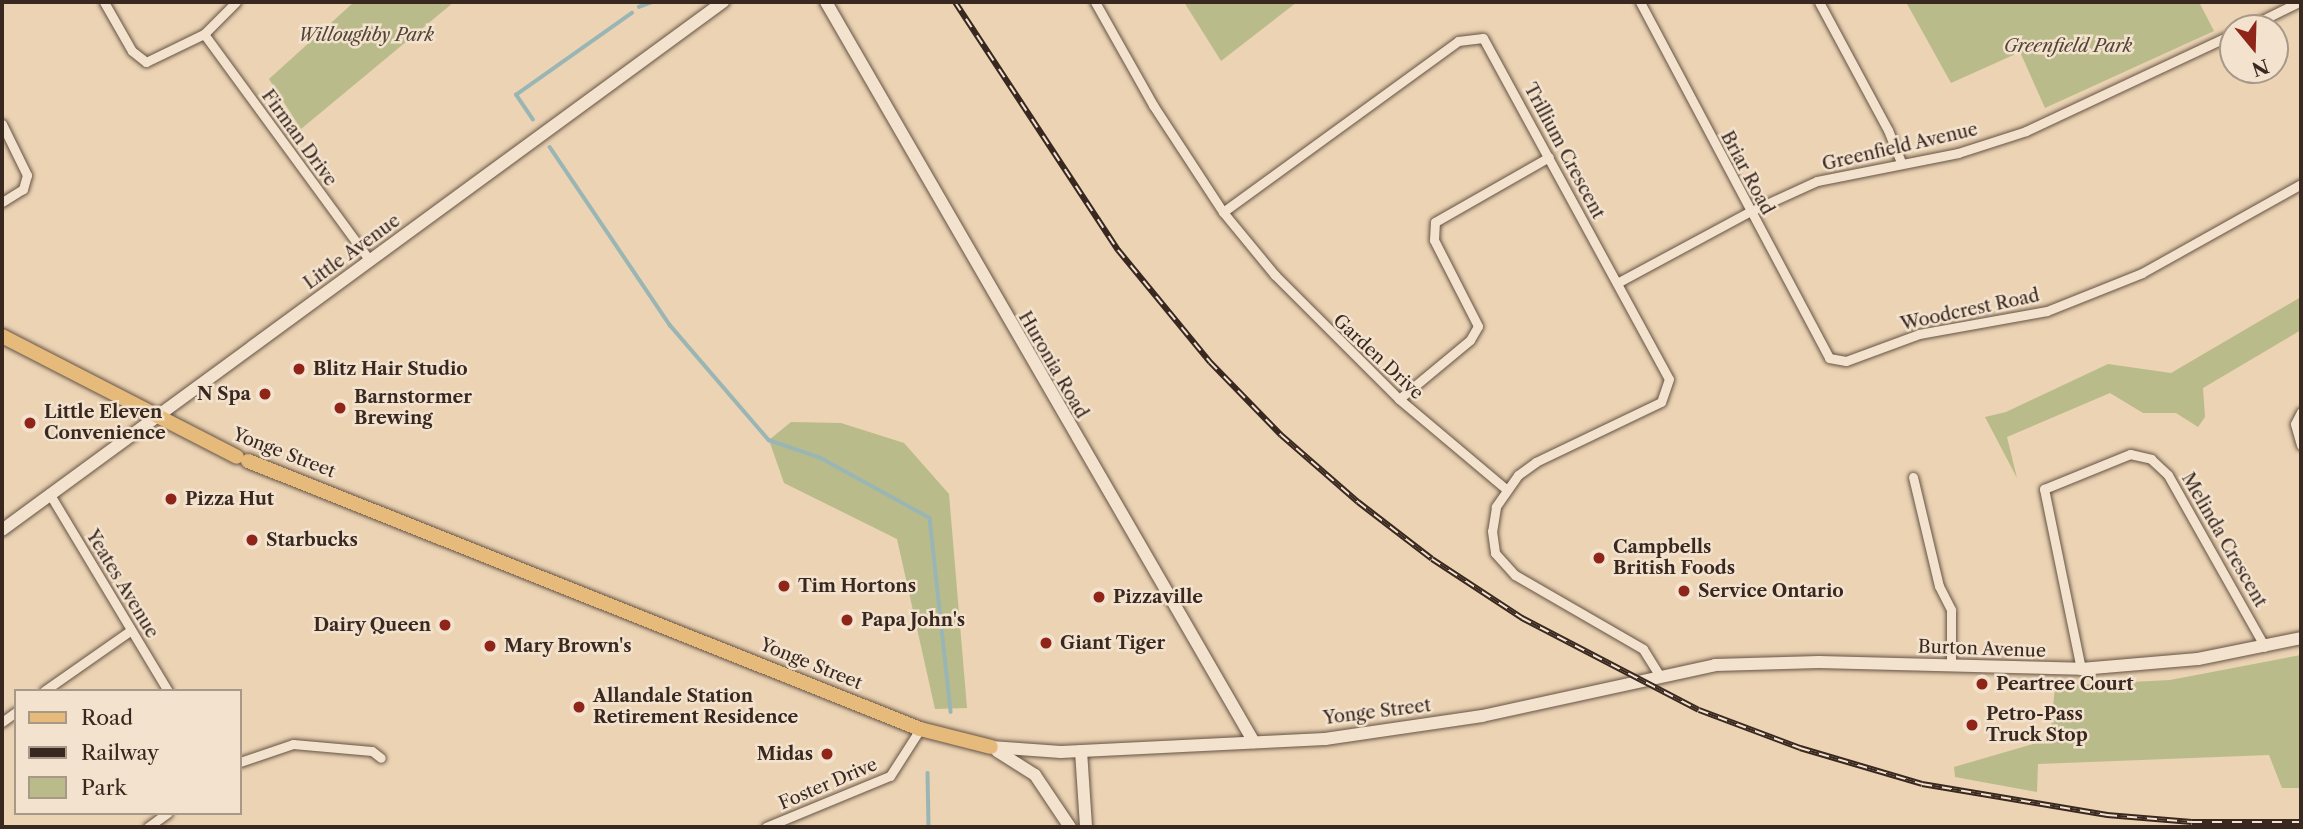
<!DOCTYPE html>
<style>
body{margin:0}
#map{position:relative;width:2303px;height:829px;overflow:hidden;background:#ebd3b3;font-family:"Libre Caslon Text",serif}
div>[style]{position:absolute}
.green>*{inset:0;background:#babb8a}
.stream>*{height:3.5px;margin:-1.75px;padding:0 1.75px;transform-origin:1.75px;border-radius:1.75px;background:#9ab6b4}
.roads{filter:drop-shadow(0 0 2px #665345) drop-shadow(0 0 2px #665345)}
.street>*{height:9px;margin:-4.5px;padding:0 4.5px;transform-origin:4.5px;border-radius:4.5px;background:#f2e2ce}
.secondary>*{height:12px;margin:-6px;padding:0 6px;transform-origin:6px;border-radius:6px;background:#f2e2ce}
.primary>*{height:14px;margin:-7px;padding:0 7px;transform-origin:7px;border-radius:7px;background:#e6ba7a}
.rail>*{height:6px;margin-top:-3px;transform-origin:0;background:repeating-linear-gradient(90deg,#f2e2ce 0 10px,#392820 0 20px);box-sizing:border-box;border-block:2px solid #392820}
.dots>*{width:19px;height:19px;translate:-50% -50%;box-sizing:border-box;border:4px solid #f2e2ce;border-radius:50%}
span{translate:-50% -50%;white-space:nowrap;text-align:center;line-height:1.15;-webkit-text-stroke:5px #f2e2ce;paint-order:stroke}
.park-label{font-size:18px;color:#534535;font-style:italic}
.street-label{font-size:18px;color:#392820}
.poi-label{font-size:18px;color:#392820;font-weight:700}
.left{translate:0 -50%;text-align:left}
.right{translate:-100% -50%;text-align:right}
.frame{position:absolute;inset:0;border:4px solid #392820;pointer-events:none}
.legend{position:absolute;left:14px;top:689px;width:228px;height:126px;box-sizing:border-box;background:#f2e2ce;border:2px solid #a89888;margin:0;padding:9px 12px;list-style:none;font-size:21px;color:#392820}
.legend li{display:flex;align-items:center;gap:14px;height:35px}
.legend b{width:35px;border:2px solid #a89888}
.north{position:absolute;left:2219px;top:14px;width:70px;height:70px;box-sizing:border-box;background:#f2e2ce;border:2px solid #a89888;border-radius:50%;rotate:161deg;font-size:19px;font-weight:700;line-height:28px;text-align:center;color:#392820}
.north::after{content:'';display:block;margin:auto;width:24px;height:32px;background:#8f2418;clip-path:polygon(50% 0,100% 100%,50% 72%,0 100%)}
</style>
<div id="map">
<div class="green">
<div style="clip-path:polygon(354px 2px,454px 2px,301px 129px,269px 79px)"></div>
<div style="clip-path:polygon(1184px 2px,1297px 2px,1221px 61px)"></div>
<div style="clip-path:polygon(1906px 2px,2199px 2px,2214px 31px,2045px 108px,2020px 52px,1951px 83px)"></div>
<div style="clip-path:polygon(2301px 297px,2301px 330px,2203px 388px,2205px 417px,2198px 427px,2176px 413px,2143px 413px,2110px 393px,2007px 437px,2017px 478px,1985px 417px,2006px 412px,2108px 364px,2171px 373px)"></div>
<div style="clip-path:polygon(791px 422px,841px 423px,904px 443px,949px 494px,967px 708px,935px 709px,897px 539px,784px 483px,769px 440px)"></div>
<div style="clip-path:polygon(2301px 655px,2301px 788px,2282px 788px,2269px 755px,2038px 764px,2037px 792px,1955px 777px,1954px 767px,2050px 739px,2055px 686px,2170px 680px)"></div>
</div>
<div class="stream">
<div style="left:639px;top:7px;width:15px;rotate:-20deg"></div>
<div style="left:533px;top:120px;width:30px;rotate:-124deg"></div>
<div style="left:516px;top:95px;width:142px;rotate:-35.3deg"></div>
<div style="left:550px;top:147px;width:215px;rotate:56deg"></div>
<div style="left:670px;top:325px;width:152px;rotate:49.3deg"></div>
<div style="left:769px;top:440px;width:55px;rotate:19.1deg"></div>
<div style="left:821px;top:458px;width:124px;rotate:28.8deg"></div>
<div style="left:930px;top:518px;width:195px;rotate:83.8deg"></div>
<div style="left:928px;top:773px;width:54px;rotate:88.9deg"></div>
</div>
<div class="roads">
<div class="street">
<div style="left:104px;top:2px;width:56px;rotate:60.3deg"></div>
<div style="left:132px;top:51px;width:18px;rotate:38deg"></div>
<div style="left:146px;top:62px;width:64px;rotate:-25.8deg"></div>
<div style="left:204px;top:34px;width:45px;rotate:-45deg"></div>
<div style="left:1095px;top:2px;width:118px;rotate:60.6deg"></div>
<div style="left:1153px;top:105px;width:128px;rotate:56.8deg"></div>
<div style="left:1223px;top:212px;width:82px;rotate:50.5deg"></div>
<div style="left:1275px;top:275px;width:175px;rotate:45deg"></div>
<div style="left:1399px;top:399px;width:140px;rotate:40.1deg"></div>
<div style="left:1640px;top:2px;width:403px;rotate:62deg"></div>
<div style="left:1829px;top:358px;width:17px;rotate:10deg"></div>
<div style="left:1846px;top:361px;width:78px;rotate:-20.3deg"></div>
<div style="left:1919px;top:334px;width:130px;rotate:-10.2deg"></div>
<div style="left:2047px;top:311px;width:102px;rotate:-21.8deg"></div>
<div style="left:2142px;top:273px;width:182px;rotate:-29.2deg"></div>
<div style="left:1819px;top:2px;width:145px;rotate:61.7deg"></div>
<div style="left:1888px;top:130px;width:35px;rotate:68deg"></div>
<div style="left:2246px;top:28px;width:59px;rotate:-26.1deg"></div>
<div style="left:204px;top:34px;width:281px;rotate:53.8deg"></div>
<div style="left:2px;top:124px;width:57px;rotate:63.9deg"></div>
<div style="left:27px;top:175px;width:15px;rotate:106deg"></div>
<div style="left:23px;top:189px;width:25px;rotate:148deg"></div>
<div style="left:1223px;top:212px;width:291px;rotate:-36deg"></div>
<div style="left:1458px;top:41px;width:25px;rotate:-7deg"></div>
<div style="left:1483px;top:38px;width:388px;rotate:61.4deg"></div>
<div style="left:1669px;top:379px;width:24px;rotate:109deg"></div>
<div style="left:1661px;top:402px;width:139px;rotate:154.4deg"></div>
<div style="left:1536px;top:462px;width:22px;rotate:144deg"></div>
<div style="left:1518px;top:475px;width:39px;rotate:125deg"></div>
<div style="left:1496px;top:507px;width:24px;rotate:99deg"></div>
<div style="left:1492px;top:531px;width:22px;rotate:82deg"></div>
<div style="left:1495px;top:553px;width:30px;rotate:48deg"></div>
<div style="left:1515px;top:575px;width:148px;rotate:30deg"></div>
<div style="left:1643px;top:649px;width:31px;rotate:58deg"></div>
<div style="left:1617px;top:283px;width:150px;rotate:-28.3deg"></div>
<div style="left:1749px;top:212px;width:75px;rotate:-24.5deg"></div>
<div style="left:1817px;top:181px;width:144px;rotate:-11.2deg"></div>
<div style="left:1958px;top:153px;width:71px;rotate:-17.9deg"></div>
<div style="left:2026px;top:131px;width:229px;rotate:-25.1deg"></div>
<div style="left:1399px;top:399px;width:92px;rotate:-39.7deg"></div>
<div style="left:1470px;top:340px;width:16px;rotate:-60deg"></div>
<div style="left:1478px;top:326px;width:97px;rotate:-117.1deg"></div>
<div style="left:1434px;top:240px;width:18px;rotate:-87deg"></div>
<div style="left:1435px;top:222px;width:131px;rotate:-29.7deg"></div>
<div style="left:2301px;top:412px;width:13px;rotate:117deg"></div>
<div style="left:2295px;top:424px;width:22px;rotate:74deg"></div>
<div style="left:1913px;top:477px;width:112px;rotate:76.6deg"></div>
<div style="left:1939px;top:586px;width:27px;rotate:63deg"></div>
<div style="left:1951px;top:610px;width:56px;rotate:90deg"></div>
<div style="left:49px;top:493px;width:231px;rotate:59deg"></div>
<div style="left:2081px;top:669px;width:184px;rotate:-101.6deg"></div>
<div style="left:2044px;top:489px;width:93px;rotate:-22.1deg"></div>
<div style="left:2130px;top:454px;width:22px;rotate:13deg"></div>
<div style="left:2151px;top:459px;width:23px;rotate:43deg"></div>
<div style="left:2168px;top:475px;width:197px;rotate:60.6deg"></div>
<div style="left:44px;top:691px;width:106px;rotate:-35deg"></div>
<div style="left:2px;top:722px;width:17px;rotate:-36deg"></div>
<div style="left:240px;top:762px;width:56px;rotate:-18.8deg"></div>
<div style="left:293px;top:744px;width:79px;rotate:5.1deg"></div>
<div style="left:372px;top:751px;width:11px;rotate:38deg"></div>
<div style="left:148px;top:827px;width:24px;rotate:-36deg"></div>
<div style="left:766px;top:827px;width:134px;rotate:-22.4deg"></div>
<div style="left:890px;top:776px;width:56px;rotate:-57.4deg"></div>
</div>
<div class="secondary">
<div style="left:826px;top:2px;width:855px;rotate:59.96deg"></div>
<div style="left:2px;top:530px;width:894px;rotate:-36.22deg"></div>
<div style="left:991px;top:747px;width:70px;rotate:4.1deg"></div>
<div style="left:1061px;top:752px;width:264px;rotate:-2.8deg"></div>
<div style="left:1325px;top:739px;width:159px;rotate:-8.3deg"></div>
<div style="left:1482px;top:716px;width:239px;rotate:-12.3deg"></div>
<div style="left:1715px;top:665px;width:104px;rotate:-1.7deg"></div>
<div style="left:1819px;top:662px;width:262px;rotate:1.5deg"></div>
<div style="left:2081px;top:669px;width:117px;rotate:-4.9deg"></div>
<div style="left:2198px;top:659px;width:105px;rotate:-11.5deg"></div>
<div style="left:997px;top:751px;width:45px;rotate:32.3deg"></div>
<div style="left:1035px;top:775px;width:63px;rotate:56.1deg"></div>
<div style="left:1081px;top:751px;width:76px;rotate:86.2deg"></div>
</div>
<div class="primary">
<div style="left:2px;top:336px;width:264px;rotate:27.2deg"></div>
<div style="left:248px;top:461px;width:723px;rotate:21.74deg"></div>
<div style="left:920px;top:729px;width:73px;rotate:14.2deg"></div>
</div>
</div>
<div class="rail">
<div style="left:955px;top:2px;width:297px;rotate:56.7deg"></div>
<div style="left:1118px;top:250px;width:145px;rotate:50.6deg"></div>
<div style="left:1210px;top:362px;width:102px;rotate:45.8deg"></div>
<div style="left:1281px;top:435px;width:102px;rotate:41deg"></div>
<div style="left:1358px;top:502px;width:93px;rotate:37.6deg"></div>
<div style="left:1432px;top:559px;width:108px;rotate:33.2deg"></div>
<div style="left:1522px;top:618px;width:199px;rotate:27.5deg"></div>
<div style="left:1699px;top:710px;width:108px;rotate:20.6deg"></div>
<div style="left:1800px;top:748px;width:127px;rotate:16.4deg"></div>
<div style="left:1922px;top:784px;width:188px;rotate:9.5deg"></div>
<div style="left:2107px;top:815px;width:85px;rotate:4.7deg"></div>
<div style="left:2192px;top:822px;width:109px"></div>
</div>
<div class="dots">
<div style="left:299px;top:369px;background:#8f2418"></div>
<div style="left:265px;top:394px;background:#8f2418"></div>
<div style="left:340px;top:408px;background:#8f2418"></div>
<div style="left:30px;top:423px;background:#8f2418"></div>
<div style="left:171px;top:499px;background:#8f2418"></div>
<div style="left:252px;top:540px;background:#8f2418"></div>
<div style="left:1599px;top:558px;background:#8f2418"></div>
<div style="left:784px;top:586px;background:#8f2418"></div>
<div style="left:1684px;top:591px;background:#8f2418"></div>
<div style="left:1099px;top:597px;background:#8f2418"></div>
<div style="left:847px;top:620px;background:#8f2418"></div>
<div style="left:445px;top:625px;background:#8f2418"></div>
<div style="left:1046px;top:643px;background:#8f2418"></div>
<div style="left:490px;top:646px;background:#8f2418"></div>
<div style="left:1982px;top:684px;background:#8f2418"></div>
<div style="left:579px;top:707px;background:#8f2418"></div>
<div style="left:1972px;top:725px;background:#8f2418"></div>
<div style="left:827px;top:754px;background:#8f2418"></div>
</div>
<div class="park-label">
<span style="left:366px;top:35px">Willoughby Park</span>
<span style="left:2068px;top:46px">Greenfield Park</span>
</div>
<div class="street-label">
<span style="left:299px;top:138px;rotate:54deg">Firman Drive</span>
<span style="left:1900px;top:147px;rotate:-13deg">Greenfield Avenue</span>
<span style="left:1564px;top:151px;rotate:62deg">Trillium Crescent</span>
<span style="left:1747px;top:173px;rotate:62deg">Briar Road</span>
<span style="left:352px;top:252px;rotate:-36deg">Little Avenue</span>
<span style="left:1970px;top:310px;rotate:-12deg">Woodcrest Road</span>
<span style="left:1378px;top:357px;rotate:43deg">Garden Drive</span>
<span style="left:1053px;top:365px;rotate:60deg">Huronia Road</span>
<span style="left:284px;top:453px;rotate:21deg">Yonge Street</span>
<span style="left:2224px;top:540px;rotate:60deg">Melinda Crescent</span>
<span style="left:122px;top:584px;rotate:59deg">Yeates Avenue</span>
<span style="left:1982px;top:649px;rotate:2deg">Burton Avenue</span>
<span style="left:811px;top:664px;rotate:22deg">Yonge Street</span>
<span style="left:1377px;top:712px;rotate:-7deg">Yonge Street</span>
<span style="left:828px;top:784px;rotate:-23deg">Foster Drive</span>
</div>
<div class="poi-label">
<span class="left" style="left:313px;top:369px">Blitz Hair Studio</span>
<span class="right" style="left:251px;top:394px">N Spa</span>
<span class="left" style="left:354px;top:408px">Barnstormer<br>Brewing</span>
<span class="left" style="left:44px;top:423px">Little Eleven<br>Convenience</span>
<span class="left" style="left:185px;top:499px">Pizza Hut</span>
<span class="left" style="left:266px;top:540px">Starbucks</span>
<span class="left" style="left:1613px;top:558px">Campbells<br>British Foods</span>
<span class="left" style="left:798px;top:586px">Tim Hortons</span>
<span class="left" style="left:1698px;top:591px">Service Ontario</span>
<span class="left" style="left:1113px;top:597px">Pizzaville</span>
<span class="left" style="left:861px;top:620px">Papa John's</span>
<span class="right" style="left:431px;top:625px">Dairy Queen</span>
<span class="left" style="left:1060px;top:643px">Giant Tiger</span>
<span class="left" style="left:504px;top:646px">Mary Brown's</span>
<span class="left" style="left:1996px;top:684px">Peartree Court</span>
<span class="left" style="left:593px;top:707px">Allandale Station<br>Retirement Residence</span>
<span class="left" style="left:1986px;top:725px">Petro-Pass<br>Truck Stop</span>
<span class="right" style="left:813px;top:754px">Midas</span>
</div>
<div class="frame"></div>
<ul class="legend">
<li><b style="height:9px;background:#e6ba7a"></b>Road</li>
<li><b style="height:9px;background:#392820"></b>Railway</li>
<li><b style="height:19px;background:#babb8a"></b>Park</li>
</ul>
<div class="north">N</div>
</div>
